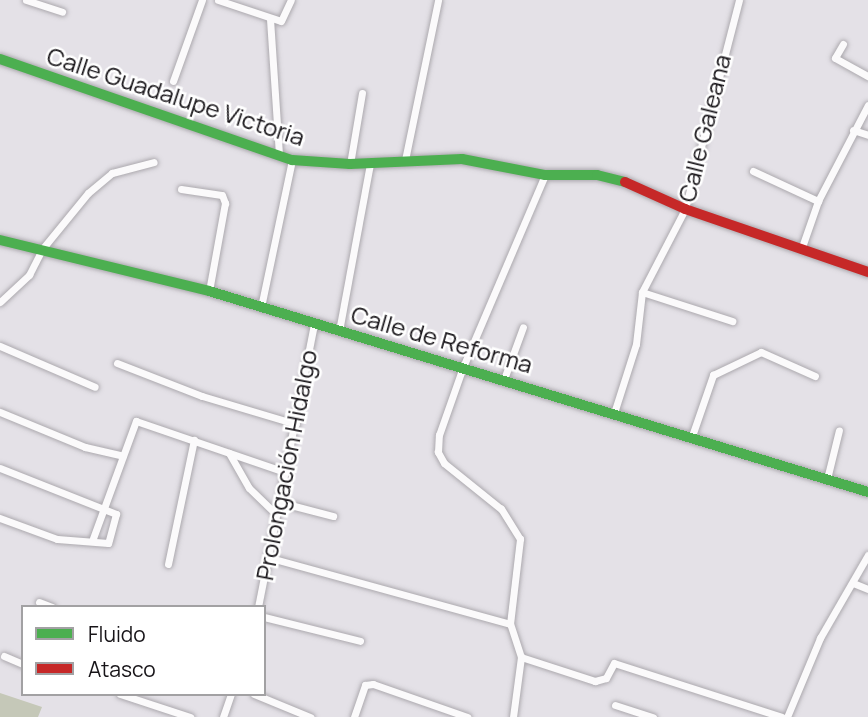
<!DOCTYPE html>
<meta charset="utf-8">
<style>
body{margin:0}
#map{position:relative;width:868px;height:717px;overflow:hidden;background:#e4e1e7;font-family:Manrope,sans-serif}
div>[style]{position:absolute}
.green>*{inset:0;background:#c5c8b8}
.roads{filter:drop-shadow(0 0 2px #aca9ae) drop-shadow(0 0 2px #aca9ae)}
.street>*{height:7px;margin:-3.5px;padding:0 3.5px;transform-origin:3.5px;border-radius:3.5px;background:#fbfafb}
.fast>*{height:10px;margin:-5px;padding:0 5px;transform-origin:5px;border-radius:5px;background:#4caf50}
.jam>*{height:10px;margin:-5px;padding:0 5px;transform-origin:5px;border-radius:5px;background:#c62828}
span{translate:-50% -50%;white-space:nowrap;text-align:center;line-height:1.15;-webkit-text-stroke:5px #fff;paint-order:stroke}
.street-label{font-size:24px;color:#171418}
.legend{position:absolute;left:21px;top:605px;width:245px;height:91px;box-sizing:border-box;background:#fff;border:2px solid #a2a1a3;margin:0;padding:9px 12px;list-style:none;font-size:21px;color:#171418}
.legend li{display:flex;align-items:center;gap:14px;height:35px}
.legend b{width:35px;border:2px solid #a2a1a3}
</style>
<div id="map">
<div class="green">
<div style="clip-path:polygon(0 693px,42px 707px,38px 717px,0 717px)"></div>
</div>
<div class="roads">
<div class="street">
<div style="left:26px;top:0;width:38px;rotate:18deg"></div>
<div style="left:218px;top:0;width:66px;rotate:18.4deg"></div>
<div style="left:281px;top:21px;width:23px;rotate:-65deg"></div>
<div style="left:270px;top:19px;width:137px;rotate:86.2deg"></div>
<div style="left:843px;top:44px;width:16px;rotate:120deg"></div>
<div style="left:835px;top:58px;width:38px;rotate:29deg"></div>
<div style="left:173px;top:81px;width:86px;rotate:-70.3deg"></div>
<div style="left:853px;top:130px;width:16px;rotate:18deg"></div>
<div style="left:405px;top:160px;width:163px;rotate:-78.3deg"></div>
<div style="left:350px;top:164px;width:72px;rotate:-80.4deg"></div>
<div style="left:753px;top:171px;width:72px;rotate:24.8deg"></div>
<div style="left:181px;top:189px;width:41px;rotate:8.3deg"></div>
<div style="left:222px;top:195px;width:9px;rotate:69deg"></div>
<div style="left:225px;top:203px;width:89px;rotate:100.3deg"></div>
<div style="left:802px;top:247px;width:49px;rotate:-70.8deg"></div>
<div style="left:818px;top:201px;width:108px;rotate:-62.5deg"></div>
<div style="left:642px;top:292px;width:95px;rotate:17.9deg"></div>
<div style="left:0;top:302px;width:40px;rotate:-43deg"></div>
<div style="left:29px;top:275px;width:30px;rotate:-63deg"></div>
<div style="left:43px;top:248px;width:71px;rotate:-50.7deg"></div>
<div style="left:88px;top:193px;width:31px;rotate:-40deg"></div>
<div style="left:112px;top:173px;width:43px;rotate:-14.7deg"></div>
<div style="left:261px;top:307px;width:150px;rotate:-78.1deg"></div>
<div style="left:339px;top:331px;width:171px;rotate:-79.5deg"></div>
<div style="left:0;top:346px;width:103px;rotate:23.3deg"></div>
<div style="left:117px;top:363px;width:91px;rotate:21.2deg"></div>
<div style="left:202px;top:396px;width:98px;rotate:16.6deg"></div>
<div style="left:504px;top:379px;width:55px;rotate:-69.9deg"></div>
<div style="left:0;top:412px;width:92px;rotate:22.4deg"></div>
<div style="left:85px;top:447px;width:39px;rotate:13deg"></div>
<div style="left:614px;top:413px;width:72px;rotate:-72.3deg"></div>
<div style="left:636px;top:344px;width:52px;rotate:-83.4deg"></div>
<div style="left:642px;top:292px;width:93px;rotate:-62.6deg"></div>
<div style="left:685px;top:209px;width:216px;rotate:-75.5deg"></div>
<div style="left:692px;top:436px;width:65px;rotate:-71deg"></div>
<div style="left:713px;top:375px;width:53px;rotate:-25.6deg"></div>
<div style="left:761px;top:352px;width:59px;rotate:24deg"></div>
<div style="left:229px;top:453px;width:40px;rotate:60.3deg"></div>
<div style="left:249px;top:488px;width:37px;rotate:44deg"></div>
<div style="left:0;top:468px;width:125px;rotate:21.6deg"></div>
<div style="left:116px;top:514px;width:30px;rotate:105deg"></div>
<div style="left:108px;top:543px;width:51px;rotate:-175.5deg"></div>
<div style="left:57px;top:539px;width:61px;rotate:-159.8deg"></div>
<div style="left:827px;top:479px;width:50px;rotate:-76.2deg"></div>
<div style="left:279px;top:502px;width:56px;rotate:14.5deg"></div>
<div style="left:92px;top:541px;width:128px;rotate:-69.9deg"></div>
<div style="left:136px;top:421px;width:157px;rotate:18.9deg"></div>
<div style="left:267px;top:557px;width:252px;rotate:15.4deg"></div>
<div style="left:168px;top:564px;width:127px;rotate:-78.2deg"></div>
<div style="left:853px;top:583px;width:16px;rotate:22deg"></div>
<div style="left:39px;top:602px;width:14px;rotate:21deg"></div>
<div style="left:258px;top:607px;width:288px;rotate:-78.8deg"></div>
<div style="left:264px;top:617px;width:99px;rotate:14deg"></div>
<div style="left:4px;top:656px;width:21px;rotate:23deg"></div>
<div style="left:521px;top:657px;width:78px;rotate:18deg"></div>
<div style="left:595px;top:681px;width:11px;rotate:-15deg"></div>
<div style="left:606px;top:678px;width:17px;rotate:-62deg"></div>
<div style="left:614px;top:663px;width:176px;rotate:17.8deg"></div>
<div style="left:120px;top:694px;width:74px;rotate:18.2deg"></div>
<div style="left:254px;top:694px;width:61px;rotate:22.3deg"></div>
<div style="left:615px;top:705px;width:40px;rotate:18deg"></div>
<div style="left:223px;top:717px;width:24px;rotate:-71deg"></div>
<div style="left:354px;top:717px;width:34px;rotate:-71deg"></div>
<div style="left:365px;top:685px;width:8px;rotate:-7deg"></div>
<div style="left:373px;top:684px;width:100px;rotate:19.3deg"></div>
<div style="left:513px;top:717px;width:61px;rotate:-82.4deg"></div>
<div style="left:521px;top:657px;width:35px;rotate:-108deg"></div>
<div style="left:510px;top:624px;width:86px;rotate:-83.3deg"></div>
<div style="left:520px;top:539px;width:36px;rotate:-122deg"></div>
<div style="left:501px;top:509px;width:73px;rotate:-141.1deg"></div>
<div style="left:444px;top:463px;width:13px;rotate:-119deg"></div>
<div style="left:438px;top:452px;width:17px;rotate:-87deg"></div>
<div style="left:439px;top:435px;width:72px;rotate:-70.6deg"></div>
<div style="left:463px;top:367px;width:209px;rotate:-66.9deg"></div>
<div style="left:787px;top:717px;width:86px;rotate:-67.3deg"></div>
<div style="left:820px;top:638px;width:96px;rotate:-60deg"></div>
</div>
<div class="fast">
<div style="left:0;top:59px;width:309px;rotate:19.1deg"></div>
<div style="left:292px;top:160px;width:58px;rotate:3.9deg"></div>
<div style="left:350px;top:164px;width:112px;rotate:-2.6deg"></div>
<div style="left:462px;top:159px;width:85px;rotate:10.9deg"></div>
<div style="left:545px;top:175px;width:52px"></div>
<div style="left:597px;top:175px;width:29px;rotate:14deg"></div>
<div style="left:0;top:240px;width:215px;rotate:13.7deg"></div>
<div style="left:209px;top:291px;width:689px;rotate:16.96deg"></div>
</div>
<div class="jam">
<div style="left:625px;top:182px;width:66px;rotate:24.2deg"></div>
<div style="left:685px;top:209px;width:194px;rotate:19deg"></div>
</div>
</div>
<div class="street-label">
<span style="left:176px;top:96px;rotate:18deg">Calle Guadalupe Victoria</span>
<span style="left:704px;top:128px;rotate:-76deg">Calle Galeana</span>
<span style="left:442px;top:339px;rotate:16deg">Calle de Reforma</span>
<span style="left:286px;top:465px;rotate:-79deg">Prolongación Hidalgo</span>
</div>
<ul class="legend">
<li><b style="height:9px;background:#4caf50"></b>Fluido</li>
<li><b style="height:9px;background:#c62828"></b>Atasco</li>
</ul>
</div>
